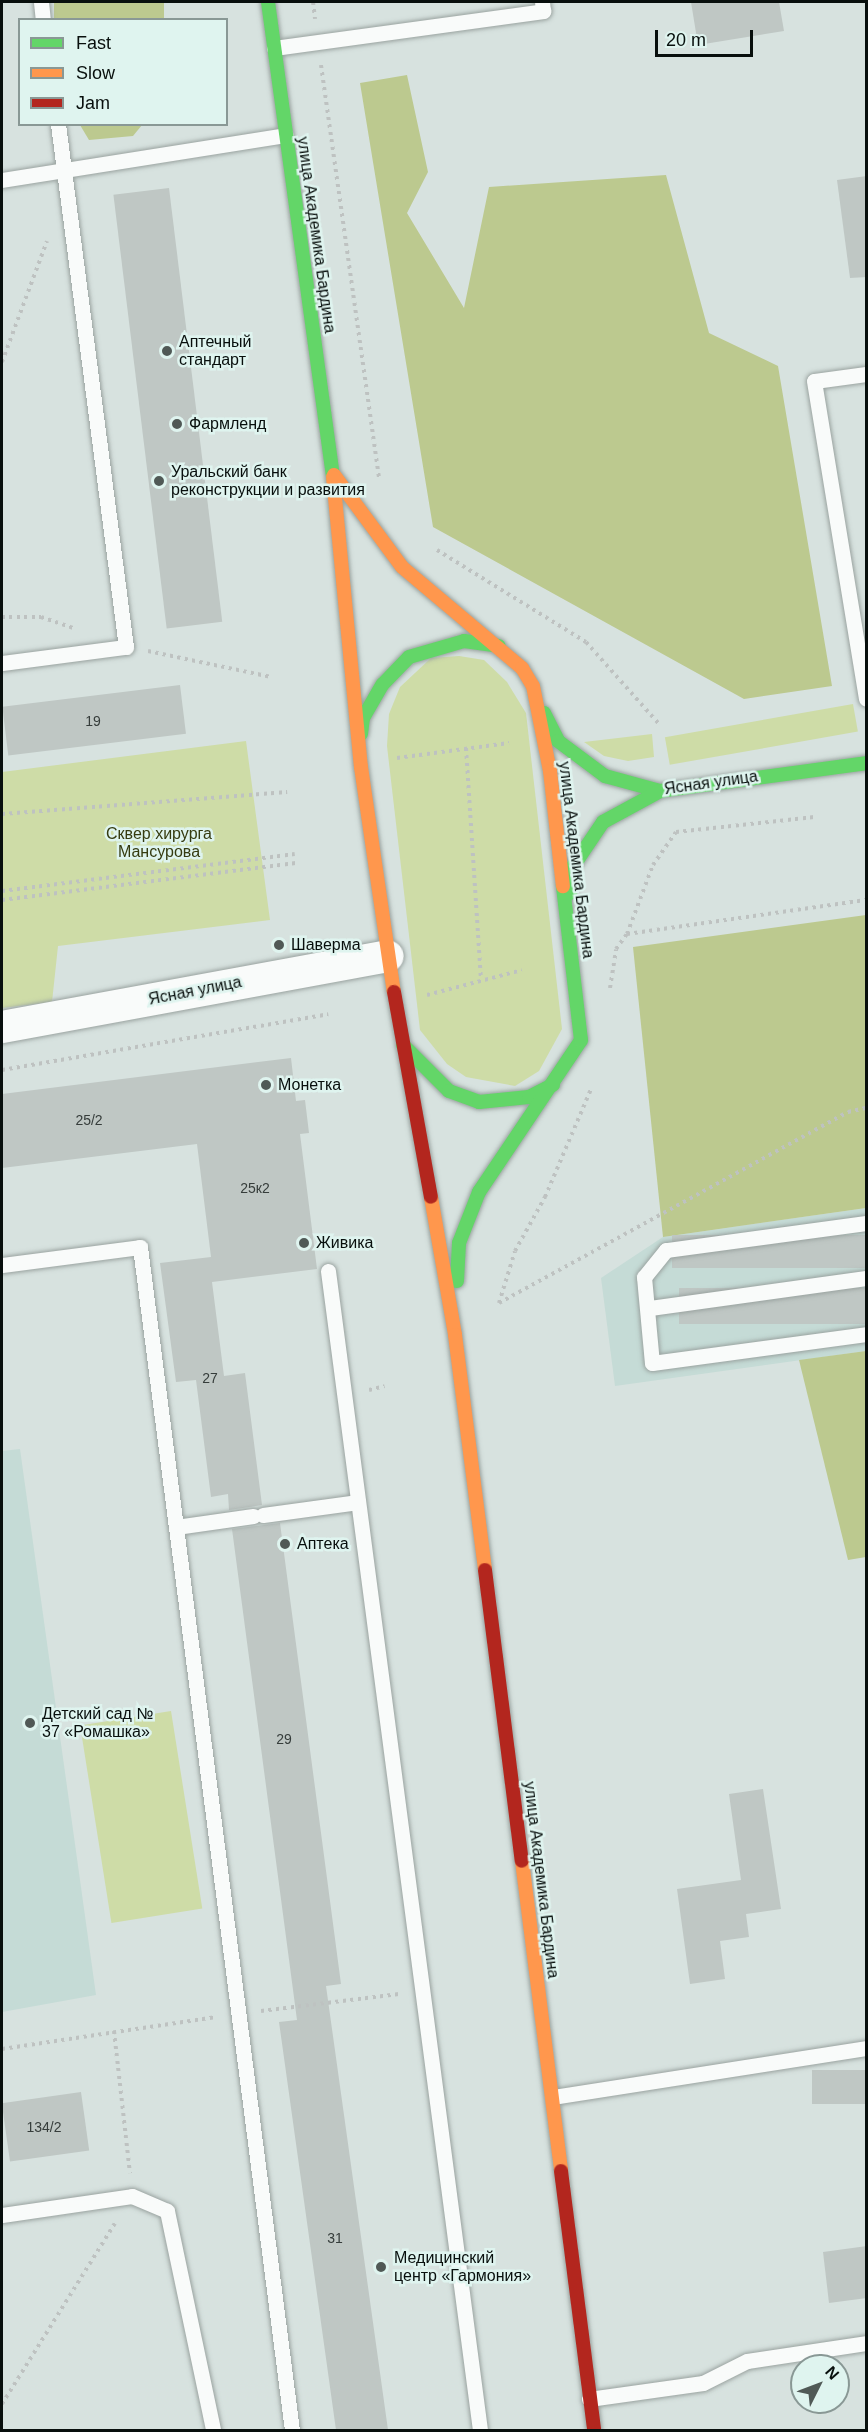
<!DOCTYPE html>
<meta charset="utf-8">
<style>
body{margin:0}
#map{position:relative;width:868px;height:2432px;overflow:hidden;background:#d7e2df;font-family:Helvetica,sans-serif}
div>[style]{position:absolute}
.built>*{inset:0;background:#c5dbd6}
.green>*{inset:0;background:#cedca7;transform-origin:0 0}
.forest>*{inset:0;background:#bcc98f;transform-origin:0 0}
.building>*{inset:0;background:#bfc7c4;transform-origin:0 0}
.path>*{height:4px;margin-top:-2px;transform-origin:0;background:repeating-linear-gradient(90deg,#bec2c1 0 3px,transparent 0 7.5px)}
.roads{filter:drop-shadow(0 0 2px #9aa3a0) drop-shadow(0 0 2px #9aa3a0)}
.lane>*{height:15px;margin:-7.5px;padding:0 7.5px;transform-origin:7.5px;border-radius:7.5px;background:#f9fbfa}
.street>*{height:32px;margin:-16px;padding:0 16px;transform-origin:16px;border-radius:16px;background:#f9fbfa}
.fast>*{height:14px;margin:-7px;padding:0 7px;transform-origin:7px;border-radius:7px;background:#63d668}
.slow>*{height:14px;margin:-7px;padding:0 7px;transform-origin:7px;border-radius:7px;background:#ff974d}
.jam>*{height:14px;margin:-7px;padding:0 7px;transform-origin:7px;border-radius:7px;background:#b3261e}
.dots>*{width:16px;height:16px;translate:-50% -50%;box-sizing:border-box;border:3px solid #dff4ef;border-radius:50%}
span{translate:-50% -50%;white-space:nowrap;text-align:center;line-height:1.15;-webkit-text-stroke:5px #dff4ef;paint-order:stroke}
.number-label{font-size:14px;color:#363d3b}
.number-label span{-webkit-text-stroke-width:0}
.street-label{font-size:16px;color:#080f0d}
.poi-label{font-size:16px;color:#080f0d}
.left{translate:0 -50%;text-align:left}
.park-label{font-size:16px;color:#353b10}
.frame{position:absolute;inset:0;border:3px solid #080f0d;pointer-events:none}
.legend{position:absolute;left:18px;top:18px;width:210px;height:108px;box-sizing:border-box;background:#dff4ef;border:2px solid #899895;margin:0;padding:8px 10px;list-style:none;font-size:18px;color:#080f0d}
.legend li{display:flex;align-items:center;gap:12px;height:30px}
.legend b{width:30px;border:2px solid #899895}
.north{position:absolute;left:790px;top:2354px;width:60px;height:60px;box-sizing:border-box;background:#dff4ef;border:2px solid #899895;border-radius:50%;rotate:48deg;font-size:16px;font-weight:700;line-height:24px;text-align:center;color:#080f0d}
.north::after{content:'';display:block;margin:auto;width:21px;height:27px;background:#505956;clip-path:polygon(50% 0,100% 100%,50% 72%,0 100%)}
.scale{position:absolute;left:655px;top:30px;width:98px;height:27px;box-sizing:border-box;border:3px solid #080f0d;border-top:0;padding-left:8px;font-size:18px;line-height:21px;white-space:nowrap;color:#080f0d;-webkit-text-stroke:4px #dff4ef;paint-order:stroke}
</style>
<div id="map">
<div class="built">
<div style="clip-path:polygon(866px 1208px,866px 1351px,615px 1386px,601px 1278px,663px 1237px)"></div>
<div style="clip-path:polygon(20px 1449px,96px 1995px,2px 2012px,2px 1451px)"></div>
</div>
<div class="green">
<div style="clip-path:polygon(459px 656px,484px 660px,507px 682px,526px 713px,562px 1029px,539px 1071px,515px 1086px,466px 1077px,447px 1064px,420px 1030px,387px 746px,389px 714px,400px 687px,431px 658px)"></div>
<div style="left:853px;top:704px;width:28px;height:191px;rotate:80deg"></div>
<div style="clip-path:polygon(652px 734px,654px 757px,628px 761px,604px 756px,584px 742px)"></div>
<div style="clip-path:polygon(246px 741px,270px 920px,58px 946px,52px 1002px,2px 1008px,2px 772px)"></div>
<div style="left:171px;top:1711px;width:200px;height:92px;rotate:81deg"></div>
</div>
<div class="forest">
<div style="left:54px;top:2px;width:110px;height:17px"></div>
<div style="clip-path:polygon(407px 75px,428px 172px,407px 213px,464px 308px,489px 187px,666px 175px,709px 333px,778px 366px,832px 686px,744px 699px,433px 527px,360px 83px)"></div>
<div style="clip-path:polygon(80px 125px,142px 125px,133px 136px,89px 140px)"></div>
<div style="clip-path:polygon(866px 915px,866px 1208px,663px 1237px,633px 947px)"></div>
<div style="clip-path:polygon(866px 1351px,866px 1557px,848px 1560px,799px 1360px)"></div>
</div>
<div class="building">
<div style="clip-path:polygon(691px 2px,779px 2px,784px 31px,698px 45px)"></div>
<div style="clip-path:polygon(867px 176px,867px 277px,850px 278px,837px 180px)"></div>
<div style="left:169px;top:188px;width:437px;height:56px;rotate:83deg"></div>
<div style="left:180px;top:685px;width:49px;height:179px;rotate:83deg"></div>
<div style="clip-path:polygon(291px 1058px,296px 1101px,305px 1100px,309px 1133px,300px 1134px,317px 1269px,212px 1282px,224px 1376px,245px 1373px,262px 1505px,229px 1510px,228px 1494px,211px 1497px,196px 1380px,176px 1382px,160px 1263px,211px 1257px,197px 1144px,2px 1168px,2px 1094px)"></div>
<div style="left:867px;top:1235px;width:33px;height:195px;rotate:90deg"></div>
<div style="left:867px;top:1288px;width:36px;height:188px;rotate:90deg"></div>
<div style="clip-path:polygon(280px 1523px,341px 1984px,326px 1986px,388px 2430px,336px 2430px,279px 2022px,297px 2020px,232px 1529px)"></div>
<div style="clip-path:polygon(763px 1789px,781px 1909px,746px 1914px,749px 1937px,720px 1941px,725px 1979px,690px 1984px,677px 1889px,741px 1880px,729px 1794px)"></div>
<div style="left:867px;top:2070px;width:34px;height:55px;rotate:90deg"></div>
<div style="left:81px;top:2092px;width:59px;height:80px;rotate:82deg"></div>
<div style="clip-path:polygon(867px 2246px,867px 2298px,829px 2303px,823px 2252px)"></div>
</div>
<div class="path">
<div style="left:313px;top:2px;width:17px;rotate:83deg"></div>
<div style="left:321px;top:65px;width:418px;rotate:82deg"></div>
<div style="left:2px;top:362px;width:129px;rotate:-69.6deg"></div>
<div style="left:437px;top:550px;width:175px;rotate:31.7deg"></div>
<div style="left:586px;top:642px;width:110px;rotate:48.3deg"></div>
<div style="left:2px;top:617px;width:39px"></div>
<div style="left:41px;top:617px;width:36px;rotate:19deg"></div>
<div style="left:148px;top:651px;width:126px;rotate:11.9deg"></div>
<div style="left:466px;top:748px;width:231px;rotate:86.3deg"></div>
<div style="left:397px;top:758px;width:113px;rotate:-7.6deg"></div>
<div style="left:2px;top:814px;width:286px;rotate:-4.4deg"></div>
<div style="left:2px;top:891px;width:295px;rotate:-7.2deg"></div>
<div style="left:2px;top:900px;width:296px;rotate:-7.2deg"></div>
<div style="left:627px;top:934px;width:241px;rotate:-8.1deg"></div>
<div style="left:610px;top:988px;width:39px;rotate:-81deg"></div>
<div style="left:616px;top:949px;width:19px;rotate:-54deg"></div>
<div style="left:627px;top:934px;width:74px;rotate:-69.4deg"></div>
<div style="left:653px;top:865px;width:40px;rotate:-55.1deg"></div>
<div style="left:676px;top:832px;width:139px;rotate:-6.2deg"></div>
<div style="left:427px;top:995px;width:98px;rotate:-14.7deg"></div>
<div style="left:2px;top:1070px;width:331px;rotate:-9.7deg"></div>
<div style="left:499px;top:1303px;width:54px;rotate:-72.9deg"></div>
<div style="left:515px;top:1251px;width:62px;rotate:-60.9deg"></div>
<div style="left:545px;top:1197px;width:117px;rotate:-66.9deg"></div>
<div style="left:499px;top:1303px;width:398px;rotate:-28.7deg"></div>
<div style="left:848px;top:1112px;width:18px;rotate:-13deg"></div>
<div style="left:369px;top:1390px;width:16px;rotate:-14deg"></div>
<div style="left:261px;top:2011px;width:139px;rotate:-7deg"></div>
<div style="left:114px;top:2031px;width:143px;rotate:83.6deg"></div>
<div style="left:2px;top:2049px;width:215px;rotate:-8.5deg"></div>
<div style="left:2px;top:2404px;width:213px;rotate:-58deg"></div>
</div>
<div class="roads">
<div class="lane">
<div style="left:41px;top:2px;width:18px;rotate:84deg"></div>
<div style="left:274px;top:48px;width:272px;rotate:-7.8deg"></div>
<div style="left:543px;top:11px;width:9px;rotate:-96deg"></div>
<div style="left:2px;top:180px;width:287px;rotate:-9deg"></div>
<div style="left:866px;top:374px;width:52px;rotate:172.3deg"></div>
<div style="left:814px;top:381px;width:322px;rotate:80.7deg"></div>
<div style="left:2px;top:663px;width:125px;rotate:-7.4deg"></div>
<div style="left:126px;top:647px;width:527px;rotate:-97.41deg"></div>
<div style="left:866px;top:1223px;width:202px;rotate:172.3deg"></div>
<div style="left:666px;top:1250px;width:35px;rotate:129deg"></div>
<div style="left:644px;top:1277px;width:86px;rotate:84.7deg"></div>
<div style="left:652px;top:1363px;width:216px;rotate:-7.7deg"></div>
<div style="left:2px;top:1265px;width:139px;rotate:-7.4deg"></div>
<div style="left:140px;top:1247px;width:1193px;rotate:82.68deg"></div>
<div style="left:328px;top:1271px;width:1169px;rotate:82.53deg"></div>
<div style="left:650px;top:1308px;width:218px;rotate:-7.9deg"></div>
<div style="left:263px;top:1515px;width:96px;rotate:-7.8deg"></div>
<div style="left:176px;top:1527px;width:78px;rotate:-8.1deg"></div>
<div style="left:553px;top:2097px;width:317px;rotate:-8.9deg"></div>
<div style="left:2px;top:2215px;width:131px;rotate:-8.3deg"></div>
<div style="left:132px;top:2196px;width:38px;rotate:23deg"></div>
<div style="left:167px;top:2211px;width:224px;rotate:78.1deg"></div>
<div style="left:589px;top:2399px;width:115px;rotate:-8deg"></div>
<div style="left:703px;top:2383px;width:49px;rotate:-26.6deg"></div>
<div style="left:747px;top:2361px;width:120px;rotate:-8.6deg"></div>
</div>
<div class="street">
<div style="left:2px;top:1027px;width:392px;rotate:-10.4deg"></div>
</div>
<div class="fast">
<div style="left:268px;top:2px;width:479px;rotate:82.2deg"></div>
<div style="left:544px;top:713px;width:31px;rotate:63deg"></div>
<div style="left:558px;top:741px;width:59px;rotate:36.7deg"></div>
<div style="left:605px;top:776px;width:57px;rotate:15.3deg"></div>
<div style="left:660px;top:791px;width:208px;rotate:-7.7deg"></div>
<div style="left:361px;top:734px;width:16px;rotate:-83deg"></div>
<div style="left:363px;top:718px;width:39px;rotate:-60deg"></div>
<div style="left:383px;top:684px;width:37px;rotate:-46deg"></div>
<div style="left:409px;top:657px;width:57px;rotate:-16.2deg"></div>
<div style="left:464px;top:641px;width:35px;rotate:8deg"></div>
<div style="left:570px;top:893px;width:28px;rotate:-82deg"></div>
<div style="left:574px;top:865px;width:52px;rotate:-56deg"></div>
<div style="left:603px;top:822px;width:65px;rotate:-28.5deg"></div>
<div style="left:403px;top:1045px;width:65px;rotate:45deg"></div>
<div style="left:449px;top:1091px;width:32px;rotate:20deg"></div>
<div style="left:479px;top:1102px;width:50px;rotate:-5.7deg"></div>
<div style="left:529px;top:1097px;width:27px;rotate:-27deg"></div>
<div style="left:457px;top:1281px;width:38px;rotate:-87deg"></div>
<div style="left:459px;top:1243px;width:55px;rotate:-68.6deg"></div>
<div style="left:479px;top:1192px;width:183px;rotate:-56.1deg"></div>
<div style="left:581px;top:1040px;width:155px;rotate:-96.7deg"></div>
</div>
<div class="slow">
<div style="left:334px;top:475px;width:114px;rotate:53.5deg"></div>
<div style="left:402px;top:567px;width:157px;rotate:40.1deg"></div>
<div style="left:522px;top:668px;width:21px;rotate:59deg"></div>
<div style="left:533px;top:686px;width:87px;rotate:78.7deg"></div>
<div style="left:550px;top:771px;width:116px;rotate:83.6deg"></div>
<div style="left:333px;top:477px;width:291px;rotate:84.5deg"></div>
<div style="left:361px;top:767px;width:227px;rotate:81.7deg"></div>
<div style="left:431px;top:1197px;width:140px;rotate:80.1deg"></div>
<div style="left:455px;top:1335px;width:237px;rotate:82.7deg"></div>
<div style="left:522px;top:1861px;width:312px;rotate:82.8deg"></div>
</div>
<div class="jam">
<div style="left:394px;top:992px;width:208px;rotate:79.8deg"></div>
<div style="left:485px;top:1570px;width:293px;rotate:82.8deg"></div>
<div style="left:561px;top:2171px;width:261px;rotate:82.7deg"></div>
</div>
</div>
<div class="dots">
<div style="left:167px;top:351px;background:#505956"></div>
<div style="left:177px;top:424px;background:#505956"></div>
<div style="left:159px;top:481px;background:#505956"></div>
<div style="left:279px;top:945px;background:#505956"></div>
<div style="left:266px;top:1085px;background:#505956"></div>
<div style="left:304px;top:1243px;background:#505956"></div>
<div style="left:285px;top:1544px;background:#505956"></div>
<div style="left:30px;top:1723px;background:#505956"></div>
<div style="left:381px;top:2267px;background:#505956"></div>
</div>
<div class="number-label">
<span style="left:93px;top:721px">19</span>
<span style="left:89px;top:1120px">25/2</span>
<span style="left:255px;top:1188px">25к2</span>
<span style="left:210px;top:1378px">27</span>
<span style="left:284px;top:1739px">29</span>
<span style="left:44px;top:2127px">134/2</span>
<span style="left:335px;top:2238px">31</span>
</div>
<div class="street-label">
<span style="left:316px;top:235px;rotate:82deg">улица Академика Бардина</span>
<span style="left:711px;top:783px;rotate:-8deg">Ясная улица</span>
<span style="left:576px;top:860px;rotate:83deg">улица Академика Бардина</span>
<span style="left:195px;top:991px;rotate:-11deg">Ясная улица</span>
<span style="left:541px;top:1880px;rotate:83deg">улица Академика Бардина</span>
</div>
<div class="poi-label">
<span class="left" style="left:179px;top:351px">Аптечный<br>стандарт</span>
<span class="left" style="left:189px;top:424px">Фармленд</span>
<span class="left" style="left:171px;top:481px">Уральский банк<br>реконструкции и развития</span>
<span class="left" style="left:291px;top:945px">Шаверма</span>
<span class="left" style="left:278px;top:1085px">Монетка</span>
<span class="left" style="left:316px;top:1243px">Живика</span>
<span class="left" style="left:297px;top:1544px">Аптека</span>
<span class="left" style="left:42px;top:1723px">Детский сад №<br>37 «Ромашка»</span>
<span class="left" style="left:394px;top:2267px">Медицинский<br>центр «Гармония»</span>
</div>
<div class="park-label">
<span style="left:159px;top:843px">Сквер хирурга<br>Мансурова</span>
</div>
<div class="frame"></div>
<ul class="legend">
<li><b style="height:8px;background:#63d668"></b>Fast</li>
<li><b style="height:8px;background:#ff974d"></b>Slow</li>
<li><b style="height:8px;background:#b3261e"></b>Jam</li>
</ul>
<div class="north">N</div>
<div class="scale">20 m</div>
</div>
